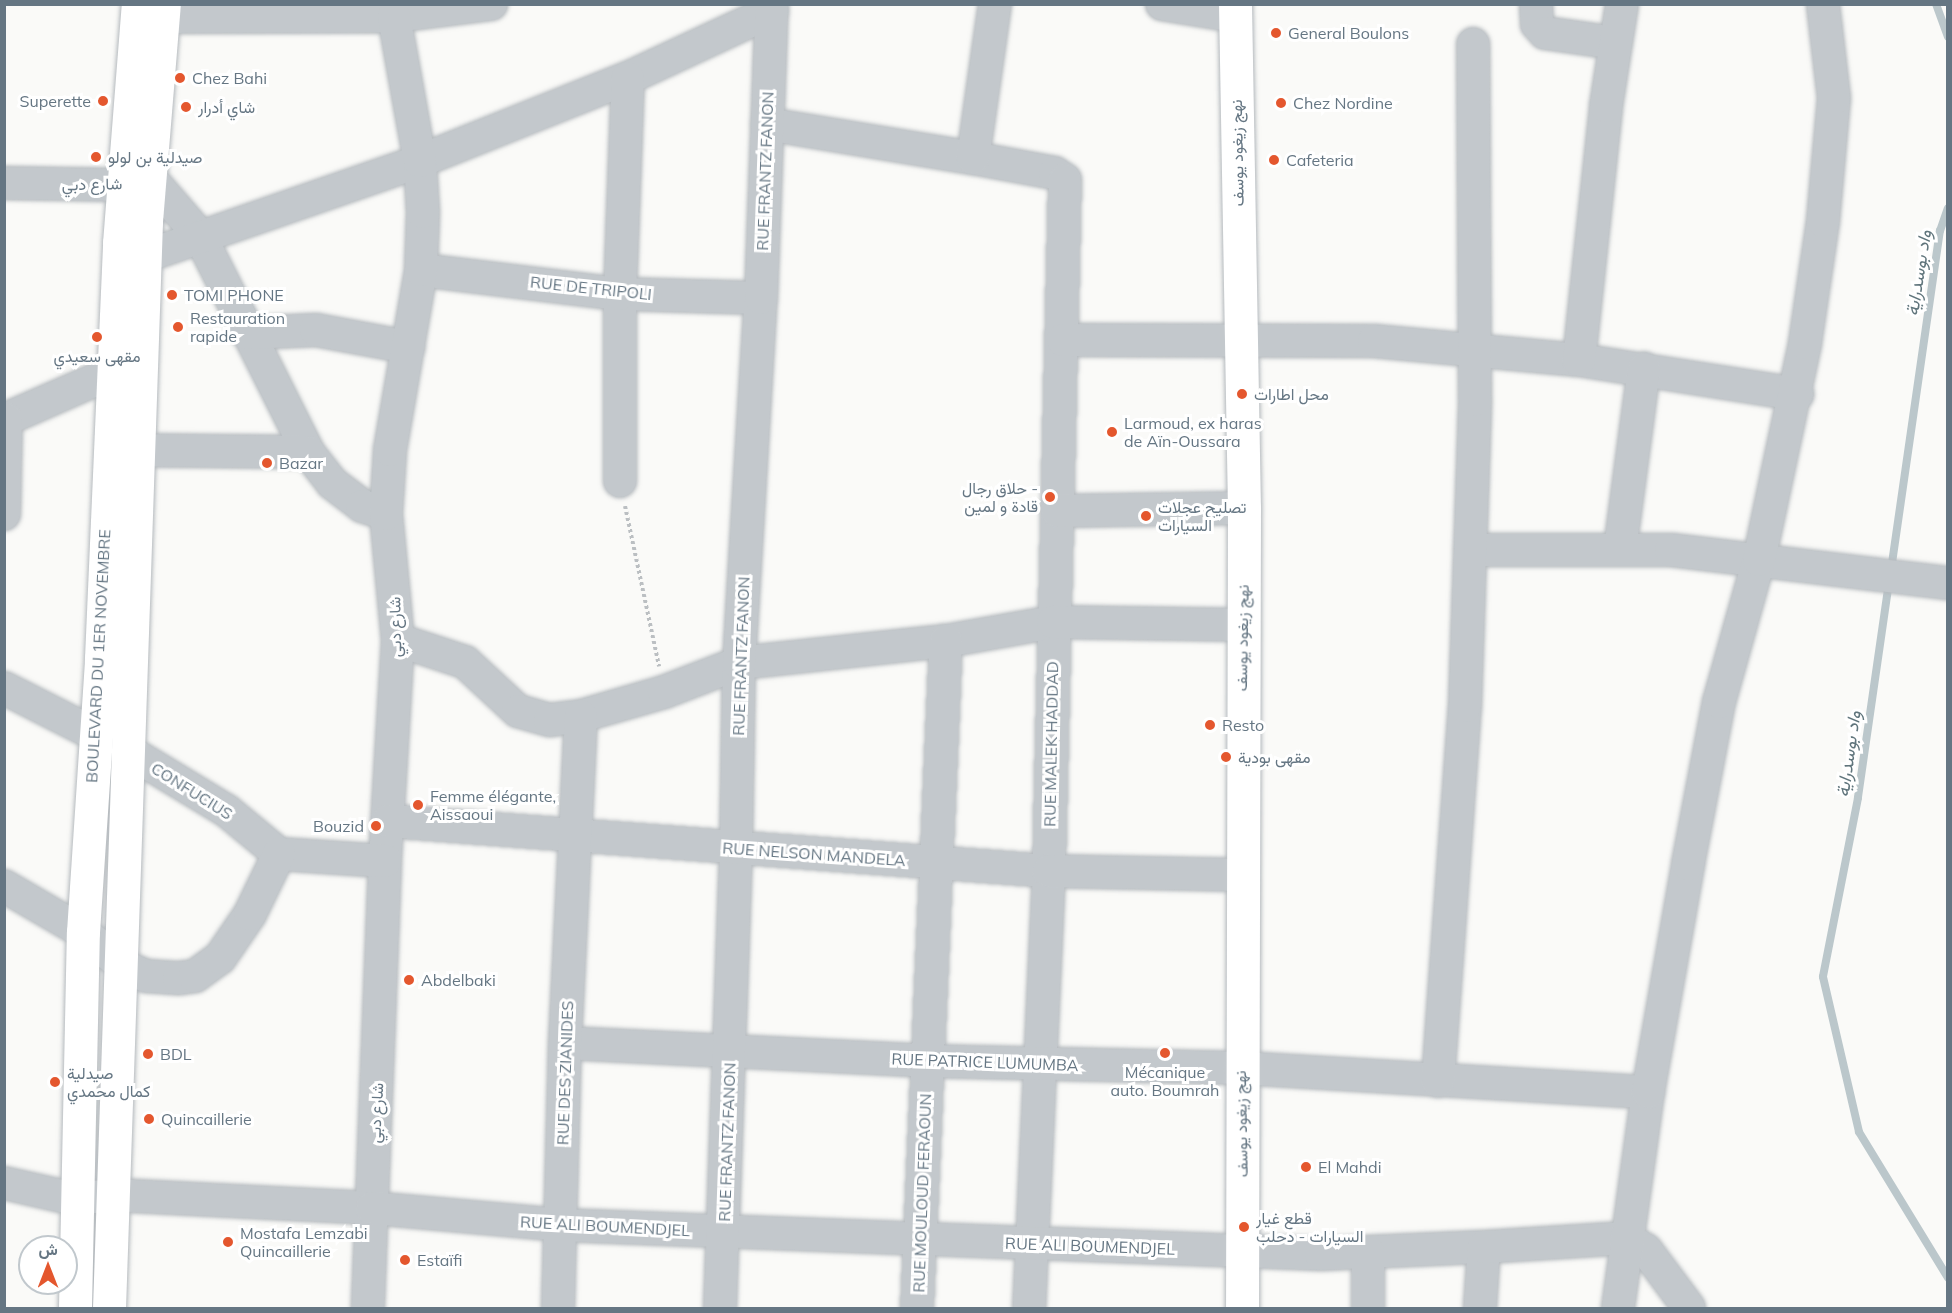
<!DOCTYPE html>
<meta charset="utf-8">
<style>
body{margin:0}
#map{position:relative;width:1952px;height:1313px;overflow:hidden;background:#fafaf8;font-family:Mulish,Vazirmatn,sans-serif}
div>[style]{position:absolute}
.stream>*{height:8px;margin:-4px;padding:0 4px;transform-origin:4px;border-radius:4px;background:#bbc7cb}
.path>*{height:4px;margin-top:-2px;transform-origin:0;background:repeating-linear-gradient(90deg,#bbbfc2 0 3px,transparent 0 6px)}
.roads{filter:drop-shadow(0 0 2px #b5babe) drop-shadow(0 0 2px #b5babe)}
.minor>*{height:32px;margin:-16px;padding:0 16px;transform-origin:16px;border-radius:16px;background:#c3c8cc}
.major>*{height:33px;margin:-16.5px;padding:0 16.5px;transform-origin:16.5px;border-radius:16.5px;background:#fff}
.dots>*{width:16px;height:16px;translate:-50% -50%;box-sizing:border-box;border:3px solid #fff;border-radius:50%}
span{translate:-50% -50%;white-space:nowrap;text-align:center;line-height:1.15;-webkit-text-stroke:6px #fff;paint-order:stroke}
.poi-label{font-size:16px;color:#657683}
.left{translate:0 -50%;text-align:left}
.right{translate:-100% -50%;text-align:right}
.street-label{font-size:16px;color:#657683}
.water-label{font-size:18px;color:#60757c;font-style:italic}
.frame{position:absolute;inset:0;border:6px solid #657683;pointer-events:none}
.north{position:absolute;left:18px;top:1235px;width:60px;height:60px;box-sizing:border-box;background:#fff;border:2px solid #c1c8cd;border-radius:50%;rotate:0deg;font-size:16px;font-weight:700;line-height:24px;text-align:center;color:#657683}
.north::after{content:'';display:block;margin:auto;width:21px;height:27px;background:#e4572e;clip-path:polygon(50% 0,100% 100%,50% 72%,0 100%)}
</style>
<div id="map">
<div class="stream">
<div style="left:1936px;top:4px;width:35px;rotate:70deg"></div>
<div style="left:1891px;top:570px;width:343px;rotate:-81.8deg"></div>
<div style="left:1940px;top:231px;width:24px;rotate:-71deg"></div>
<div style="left:1889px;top:582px;width:218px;rotate:98.2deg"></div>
<div style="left:1858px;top:798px;width:182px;rotate:101.1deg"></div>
<div style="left:1823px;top:977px;width:159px;rotate:76.9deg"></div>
<div style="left:1859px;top:1132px;width:171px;rotate:58.6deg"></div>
</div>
<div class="path">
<div style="left:625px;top:506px;width:164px;rotate:78deg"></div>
</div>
<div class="roads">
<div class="minor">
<div style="left:1162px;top:4px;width:74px;rotate:9.3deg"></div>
<div style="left:1536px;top:4px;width:20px;rotate:87deg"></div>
<div style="left:1537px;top:24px;width:12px;rotate:48deg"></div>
<div style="left:1545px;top:33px;width:71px;rotate:8.1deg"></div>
<div style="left:138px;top:14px;width:24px;rotate:7deg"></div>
<div style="left:162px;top:17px;width:232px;rotate:-0.2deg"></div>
<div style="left:394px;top:16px;width:98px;rotate:-7.1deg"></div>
<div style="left:767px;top:124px;width:209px;rotate:9.4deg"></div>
<div style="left:973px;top:158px;width:83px;rotate:10.4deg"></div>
<div style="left:1055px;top:173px;width:12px;rotate:35deg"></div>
<div style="left:1065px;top:180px;width:691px;rotate:91.33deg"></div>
<div style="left:1049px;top:871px;width:437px;rotate:92.6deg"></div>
<div style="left:973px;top:158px;width:156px;rotate:-81.9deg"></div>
<div style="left:4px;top:183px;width:119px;rotate:1deg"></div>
<div style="left:123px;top:185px;width:27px;rotate:-17deg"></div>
<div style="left:149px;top:177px;width:78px;rotate:49.2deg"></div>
<div style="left:200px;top:236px;width:241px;rotate:63.4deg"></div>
<div style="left:308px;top:452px;width:39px;rotate:52deg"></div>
<div style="left:332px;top:483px;width:38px;rotate:37deg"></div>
<div style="left:362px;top:506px;width:25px;rotate:18deg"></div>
<div style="left:386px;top:514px;width:127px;rotate:84.6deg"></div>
<div style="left:398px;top:640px;width:221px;rotate:93.4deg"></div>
<div style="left:385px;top:861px;width:447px;rotate:92.2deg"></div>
<div style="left:146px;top:256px;width:290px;rotate:-19.1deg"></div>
<div style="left:420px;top:161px;width:224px;rotate:-21.8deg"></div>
<div style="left:628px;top:78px;width:159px;rotate:-25deg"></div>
<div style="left:421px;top:270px;width:200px;rotate:6.9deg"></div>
<div style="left:620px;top:294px;width:141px;rotate:1.6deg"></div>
<div style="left:247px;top:333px;width:69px;rotate:-2.5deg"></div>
<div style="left:316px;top:330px;width:94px;rotate:10.5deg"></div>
<div style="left:1063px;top:340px;width:311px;rotate:0.2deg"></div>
<div style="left:1374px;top:341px;width:206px;rotate:5.3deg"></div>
<div style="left:1579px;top:360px;width:221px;rotate:8.9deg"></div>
<div style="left:1579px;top:360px;width:255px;rotate:-83.9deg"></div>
<div style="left:1606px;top:106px;width:103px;rotate:-81.1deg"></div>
<div style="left:4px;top:420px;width:117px;rotate:-23.7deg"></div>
<div style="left:111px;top:373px;width:27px;rotate:-4deg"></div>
<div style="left:111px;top:450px;width:197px;rotate:0.6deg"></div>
<div style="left:620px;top:481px;width:187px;rotate:-90deg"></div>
<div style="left:620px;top:294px;width:216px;rotate:-87.9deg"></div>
<div style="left:1057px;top:511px;width:187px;rotate:-0.9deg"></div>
<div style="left:4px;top:514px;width:95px;rotate:-88.8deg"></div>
<div style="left:386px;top:514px;width:64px;rotate:-86.4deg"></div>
<div style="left:390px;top:450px;width:183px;rotate:-80.2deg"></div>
<div style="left:421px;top:270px;width:58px;rotate:-88deg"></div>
<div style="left:423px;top:212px;width:51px;rotate:-93.4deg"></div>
<div style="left:420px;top:161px;width:147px;rotate:-100.2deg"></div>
<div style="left:1620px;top:549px;width:182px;rotate:-82.4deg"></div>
<div style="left:1470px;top:550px;width:201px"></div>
<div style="left:1671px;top:550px;width:279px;rotate:6.8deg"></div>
<div style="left:398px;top:640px;width:71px;rotate:18.2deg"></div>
<div style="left:465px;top:662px;width:72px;rotate:42.8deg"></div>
<div style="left:518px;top:711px;width:33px;rotate:16deg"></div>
<div style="left:550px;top:720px;width:31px;rotate:-7deg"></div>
<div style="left:581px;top:716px;width:86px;rotate:-16.1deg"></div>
<div style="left:664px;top:692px;width:80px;rotate:-21.1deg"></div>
<div style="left:739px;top:663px;width:208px;rotate:-6.1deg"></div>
<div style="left:946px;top:641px;width:109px;rotate:-10.1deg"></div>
<div style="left:1053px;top:622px;width:189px;rotate:0.9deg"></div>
<div style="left:4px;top:688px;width:139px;rotate:26.9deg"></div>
<div style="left:128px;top:751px;width:116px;rotate:31.2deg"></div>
<div style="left:227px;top:811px;width:67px;rotate:39.6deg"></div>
<div style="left:279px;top:854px;width:106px;rotate:3.8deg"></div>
<div style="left:388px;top:821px;width:663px;rotate:4.33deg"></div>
<div style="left:1049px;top:871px;width:192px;rotate:1.2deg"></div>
<div style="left:4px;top:886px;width:91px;rotate:30.2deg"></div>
<div style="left:83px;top:932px;width:52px;rotate:40.4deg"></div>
<div style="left:123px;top:966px;width:26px;rotate:23deg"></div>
<div style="left:147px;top:976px;width:32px;rotate:4deg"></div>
<div style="left:179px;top:978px;width:16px;rotate:-7deg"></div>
<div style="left:195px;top:976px;width:31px;rotate:-36deg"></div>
<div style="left:220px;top:958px;width:53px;rotate:-55.7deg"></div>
<div style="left:250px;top:914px;width:67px;rotate:-64.2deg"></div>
<div style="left:565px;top:1043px;width:362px;rotate:2.8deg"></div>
<div style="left:927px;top:1061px;width:313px;rotate:1.3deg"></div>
<div style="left:1240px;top:1068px;width:409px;rotate:3.4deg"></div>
<div style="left:1438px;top:1081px;width:376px;rotate:-85.9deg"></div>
<div style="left:1465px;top:706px;width:306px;rotate:-88.1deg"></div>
<div style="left:1475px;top:400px;width:356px;rotate:-90.3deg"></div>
<div style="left:4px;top:1183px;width:73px;rotate:12.7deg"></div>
<div style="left:75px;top:1199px;width:39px;rotate:-6deg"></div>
<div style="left:114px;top:1195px;width:258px;rotate:2.9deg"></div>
<div style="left:372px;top:1208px;width:190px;rotate:5.1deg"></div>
<div style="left:561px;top:1225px;width:761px;rotate:2.19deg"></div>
<div style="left:1321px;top:1254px;width:163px;rotate:-2.5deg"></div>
<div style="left:1484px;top:1247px;width:61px;rotate:93.8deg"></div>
<div style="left:1484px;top:1247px;width:142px;rotate:-3.6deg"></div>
<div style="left:1626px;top:1238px;width:23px;rotate:31deg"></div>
<div style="left:1646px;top:1250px;width:72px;rotate:53.4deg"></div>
<div style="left:558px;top:1308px;width:265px;rotate:-88.5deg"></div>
<div style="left:565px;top:1043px;width:327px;rotate:-87.2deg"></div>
<div style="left:720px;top:1308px;width:460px;rotate:-88deg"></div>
<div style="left:736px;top:848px;width:185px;rotate:-89.1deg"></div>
<div style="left:739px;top:663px;width:366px;rotate:-86.6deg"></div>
<div style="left:761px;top:298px;width:294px;rotate:-87.9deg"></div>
<div style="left:917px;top:1308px;width:668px;rotate:-87.51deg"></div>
<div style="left:1368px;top:1308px;width:56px;rotate:-90deg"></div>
<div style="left:1618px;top:1308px;width:218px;rotate:-82.1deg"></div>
<div style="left:1648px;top:1092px;width:231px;rotate:-80deg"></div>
<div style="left:1688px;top:864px;width:165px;rotate:-79.2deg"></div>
<div style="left:1719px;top:702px;width:148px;rotate:-74.3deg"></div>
<div style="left:1759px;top:560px;width:222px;rotate:-78deg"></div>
<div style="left:1805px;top:343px;width:123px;rotate:-81.6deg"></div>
<div style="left:1823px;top:221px;width:123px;rotate:-84.9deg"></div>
<div style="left:1834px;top:98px;width:95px;rotate:-96.7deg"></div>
</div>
<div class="major">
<div style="left:1235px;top:4px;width:504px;rotate:88.98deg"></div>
<div style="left:1244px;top:508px;width:800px;rotate:90.14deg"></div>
<div style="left:75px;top:1308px;width:376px;rotate:-88.8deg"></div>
<div style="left:83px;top:932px;width:275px;rotate:-86.2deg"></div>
<div style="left:101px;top:658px;width:415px;rotate:-87.5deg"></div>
<div style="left:119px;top:243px;width:240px;rotate:-85.5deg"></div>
<div style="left:109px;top:1308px;width:1088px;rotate:-88.05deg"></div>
<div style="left:146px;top:221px;width:218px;rotate:-85.3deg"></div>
</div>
</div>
<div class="dots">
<div style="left:1276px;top:33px;background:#e4572e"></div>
<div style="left:180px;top:78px;background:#e4572e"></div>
<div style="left:103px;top:101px;background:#e4572e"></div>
<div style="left:1281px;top:103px;background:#e4572e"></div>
<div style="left:186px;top:107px;background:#e4572e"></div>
<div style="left:96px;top:157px;background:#e4572e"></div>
<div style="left:1274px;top:160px;background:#e4572e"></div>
<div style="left:172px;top:295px;background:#e4572e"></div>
<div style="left:178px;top:327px;background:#e4572e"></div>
<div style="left:97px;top:337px;background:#e4572e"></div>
<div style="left:1242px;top:394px;background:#e4572e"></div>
<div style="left:1112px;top:432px;background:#e4572e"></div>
<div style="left:267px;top:463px;background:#e4572e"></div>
<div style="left:1050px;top:497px;background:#e4572e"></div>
<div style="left:1146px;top:516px;background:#e4572e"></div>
<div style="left:1210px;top:725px;background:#e4572e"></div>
<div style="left:1226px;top:757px;background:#e4572e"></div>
<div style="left:418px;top:805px;background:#e4572e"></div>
<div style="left:376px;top:826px;background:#e4572e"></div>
<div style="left:409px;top:980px;background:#e4572e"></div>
<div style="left:1165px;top:1053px;background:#e4572e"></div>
<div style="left:148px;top:1054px;background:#e4572e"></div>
<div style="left:55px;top:1082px;background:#e4572e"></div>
<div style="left:149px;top:1119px;background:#e4572e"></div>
<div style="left:1306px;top:1167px;background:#e4572e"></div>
<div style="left:1244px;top:1227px;background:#e4572e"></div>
<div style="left:228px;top:1242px;background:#e4572e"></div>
<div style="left:405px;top:1260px;background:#e4572e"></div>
</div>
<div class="poi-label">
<span class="left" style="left:1288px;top:33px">General Boulons</span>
<span class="left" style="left:192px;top:78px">Chez Bahi</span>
<span class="right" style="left:91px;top:101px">Superette</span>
<span class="left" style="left:1293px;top:103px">Chez Nordine</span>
<span class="left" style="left:198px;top:107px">شاي أدرار</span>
<span class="left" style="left:108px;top:157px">صيدلية بن لولو</span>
<span class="left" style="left:1286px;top:160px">Cafeteria</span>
<span class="left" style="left:184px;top:295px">TOMI PHONE</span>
<span class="left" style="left:190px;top:327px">Restauration<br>rapide</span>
<span style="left:97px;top:356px">مقهى سعيدي</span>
<span class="left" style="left:1254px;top:394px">محل اطارات</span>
<span class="left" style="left:1124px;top:432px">Larmoud, ex haras<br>de Aïn-Oussara</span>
<span class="left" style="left:279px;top:463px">Bazar</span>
<span class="right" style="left:1038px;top:497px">حلاق رجال -<br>قادة و لمين</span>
<span class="left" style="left:1158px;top:516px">تصليح عجلات<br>السيارات</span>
<span class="left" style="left:1222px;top:725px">Resto</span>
<span class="left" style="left:1238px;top:757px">مقهى بودية</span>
<span class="left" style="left:430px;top:805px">Femme élégante,<br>Aissaoui</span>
<span class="right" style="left:364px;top:826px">Bouzid</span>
<span class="left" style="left:421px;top:980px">Abdelbaki</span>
<span class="left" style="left:160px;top:1054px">BDL</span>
<span style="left:1165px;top:1081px">Mécanique<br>auto. Boumrah</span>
<span class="left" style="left:67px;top:1082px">صيدلية<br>كمال محمدي</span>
<span class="left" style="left:161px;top:1119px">Quincaillerie</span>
<span class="left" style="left:1318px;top:1167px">El Mahdi</span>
<span class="left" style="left:1256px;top:1227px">قطع غيار<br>السيارات - دحلب</span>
<span class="left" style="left:240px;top:1242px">Mostafa Lemzabi<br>Quincaillerie</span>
<span class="left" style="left:417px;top:1260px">Estaïfi</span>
</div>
<div class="street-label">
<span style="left:1237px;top:153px;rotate:-91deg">نهج زيغود يوسف</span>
<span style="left:765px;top:171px;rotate:-88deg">RUE FRANTZ FANON</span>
<span style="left:92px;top:184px;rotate:-1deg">شارع دبي</span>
<span style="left:591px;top:288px;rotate:6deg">RUE DE TRIPOLI</span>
<span style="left:395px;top:627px;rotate:-91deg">شارع دبي</span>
<span style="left:1242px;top:638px;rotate:-89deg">نهج زيغود يوسف</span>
<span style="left:98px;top:656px;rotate:-87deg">BOULEVARD DU 1ER NOVEMBRE</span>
<span style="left:741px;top:656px;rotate:-88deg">RUE FRANTZ FANON</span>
<span style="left:1051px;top:744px;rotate:-89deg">RUE MALEK HADDAD</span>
<span style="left:192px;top:791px;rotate:32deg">CONFUCIUS</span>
<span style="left:814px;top:854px;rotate:4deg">RUE NELSON MANDELA</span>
<span style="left:985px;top:1062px;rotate:2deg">RUE PATRICE LUMUMBA</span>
<span style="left:565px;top:1073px;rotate:-88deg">RUE DES ZIANIDES</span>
<span style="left:376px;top:1113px;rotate:-87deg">شارع دبي</span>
<span style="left:1241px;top:1124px;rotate:-91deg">نهج زيغود يوسف</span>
<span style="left:727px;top:1142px;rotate:-88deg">RUE FRANTZ FANON</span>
<span style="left:922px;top:1193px;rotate:-88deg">RUE MOULOUD FERAOUN</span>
<span style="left:605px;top:1226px;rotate:3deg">RUE ALI BOUMENDJEL</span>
<span style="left:1090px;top:1246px;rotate:2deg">RUE ALI BOUMENDJEL</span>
</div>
<div class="water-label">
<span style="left:1919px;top:273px;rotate:-81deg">واد بوسدراية</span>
<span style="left:1849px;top:754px;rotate:-82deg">واد بوسدراية</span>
</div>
<div class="frame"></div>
<div class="north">ش</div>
</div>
